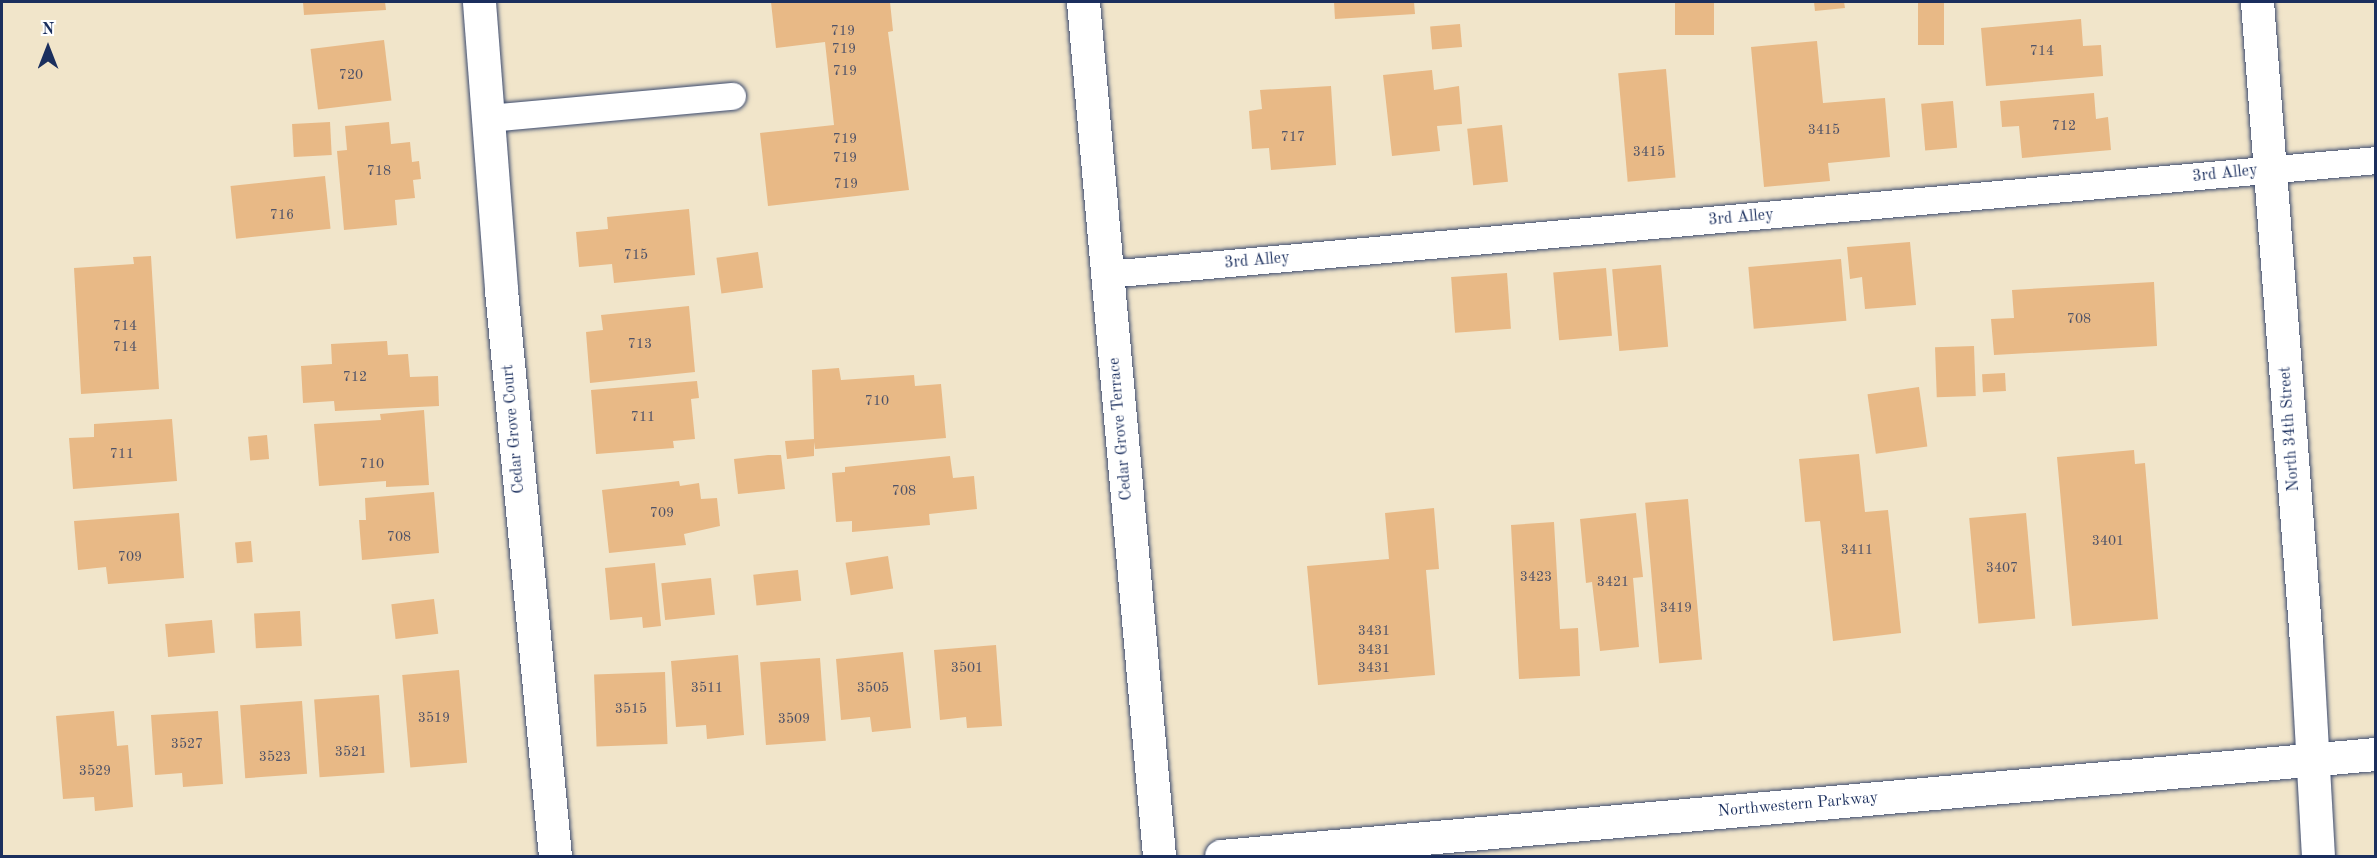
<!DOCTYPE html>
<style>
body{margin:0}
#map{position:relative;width:2377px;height:858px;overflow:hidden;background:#f1e5ca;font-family:"Old Standard TT",serif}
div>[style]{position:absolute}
.building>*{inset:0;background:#e8b986;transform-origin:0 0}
.roads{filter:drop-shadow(0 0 2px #3b4a6e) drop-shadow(0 0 2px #3b4a6e)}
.service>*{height:27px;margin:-13.5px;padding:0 13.5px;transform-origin:13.5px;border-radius:13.5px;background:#fff}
.minor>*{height:33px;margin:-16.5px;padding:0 16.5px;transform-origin:16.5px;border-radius:16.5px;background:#fff}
.tertiary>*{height:33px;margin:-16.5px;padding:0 16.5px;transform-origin:16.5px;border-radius:16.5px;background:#fff}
span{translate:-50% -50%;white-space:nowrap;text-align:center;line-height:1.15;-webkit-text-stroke:4.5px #fff;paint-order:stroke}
.number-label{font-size:14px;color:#4e5268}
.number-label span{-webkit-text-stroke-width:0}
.street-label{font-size:16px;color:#1b2f5e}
.frame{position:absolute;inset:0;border:3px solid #1b2f5e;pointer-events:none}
.north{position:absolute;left:18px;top:18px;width:60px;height:60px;-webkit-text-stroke:4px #fff;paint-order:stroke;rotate:0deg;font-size:16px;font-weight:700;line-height:24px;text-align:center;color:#1b2f5e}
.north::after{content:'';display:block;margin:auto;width:21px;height:27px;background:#1b2f5e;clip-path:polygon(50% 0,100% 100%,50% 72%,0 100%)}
</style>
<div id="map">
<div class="building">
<div style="clip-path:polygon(303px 2px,385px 2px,386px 10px,304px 15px)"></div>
<div style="clip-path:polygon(771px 2px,890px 2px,893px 31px,888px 32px,909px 190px,768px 206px,760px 133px,834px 125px,825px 42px,776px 48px)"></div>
<div style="clip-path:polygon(1334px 2px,1414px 2px,1415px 14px,1335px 19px)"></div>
<div style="left:1675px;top:2px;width:39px;height:33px"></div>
<div style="clip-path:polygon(1814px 2px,1844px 2px,1845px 8px,1815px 11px)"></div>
<div style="left:1918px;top:2px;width:26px;height:43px"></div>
<div style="clip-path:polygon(2081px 19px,2083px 46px,2101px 45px,2103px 76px,1986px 86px,1981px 28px)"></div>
<div style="left:1460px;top:24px;width:23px;height:30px;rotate:85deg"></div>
<div style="left:384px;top:40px;width:61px;height:74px;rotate:83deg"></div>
<div style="clip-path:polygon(1817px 41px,1823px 103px,1885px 98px,1890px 157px,1828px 163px,1830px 181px,1764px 187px,1751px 47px)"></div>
<div style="left:1666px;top:69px;width:109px;height:48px;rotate:85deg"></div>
<div style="clip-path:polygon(1432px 70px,1434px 90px,1459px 86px,1462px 124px,1437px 126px,1440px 151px,1392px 156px,1383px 75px)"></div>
<div style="clip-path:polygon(1331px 86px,1336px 165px,1271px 170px,1269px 148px,1252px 149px,1249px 111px,1262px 109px,1260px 90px)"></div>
<div style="clip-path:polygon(2094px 93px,2096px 119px,2108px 117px,2111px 150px,2022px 158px,2019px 126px,2002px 127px,2000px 101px)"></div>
<div style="left:1953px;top:101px;width:47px;height:32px;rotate:85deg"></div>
<div style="left:330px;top:122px;width:33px;height:38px;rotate:87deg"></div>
<div style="clip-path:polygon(389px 122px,391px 144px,410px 142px,412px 162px,419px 161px,421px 179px,413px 180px,415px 198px,395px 200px,397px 225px,344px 230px,337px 151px,347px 150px,345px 126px)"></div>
<div style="left:1502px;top:125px;width:57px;height:35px;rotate:84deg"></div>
<div style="left:325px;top:176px;width:53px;height:95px;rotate:84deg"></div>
<div style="clip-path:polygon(689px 209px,695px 275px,614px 283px,612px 264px,579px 267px,576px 232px,608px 229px,607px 217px)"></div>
<div style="clip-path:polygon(1910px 242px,1916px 305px,1865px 309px,1862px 277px,1850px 279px,1847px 247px)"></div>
<div style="left:758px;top:252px;width:36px;height:42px;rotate:82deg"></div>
<div style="clip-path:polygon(151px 256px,159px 389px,81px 394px,74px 268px,134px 264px,133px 257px)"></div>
<div style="left:1841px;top:259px;width:62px;height:93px;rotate:85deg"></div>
<div style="left:1661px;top:265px;width:82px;height:49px;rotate:85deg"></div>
<div style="left:1606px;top:268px;width:68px;height:53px;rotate:85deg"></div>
<div style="left:1507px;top:273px;width:56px;height:56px;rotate:86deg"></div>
<div style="clip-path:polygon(2154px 282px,2157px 346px,1994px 355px,1991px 319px,2014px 318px,2012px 290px)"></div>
<div style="clip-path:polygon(689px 306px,695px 372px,590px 383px,586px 332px,603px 330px,601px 315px)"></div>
<div style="clip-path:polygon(387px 341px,388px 355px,408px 354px,410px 377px,438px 376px,439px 406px,335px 411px,334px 401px,303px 403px,301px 366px,332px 364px,331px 344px)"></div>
<div style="left:1974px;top:346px;width:50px;height:39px;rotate:88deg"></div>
<div style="clip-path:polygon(839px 368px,841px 380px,914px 375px,915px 386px,941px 384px,946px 438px,815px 449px,814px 442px,814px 456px,787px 459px,785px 441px,814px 439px,812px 370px)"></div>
<div style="left:2005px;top:373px;width:18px;height:23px;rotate:87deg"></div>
<div style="clip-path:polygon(697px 381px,699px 398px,691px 399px,695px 439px,673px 441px,674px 448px,596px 454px,591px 390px)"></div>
<div style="left:1919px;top:387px;width:60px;height:52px;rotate:82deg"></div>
<div style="clip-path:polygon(424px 410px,429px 485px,386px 487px,386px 481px,319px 486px,314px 424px,381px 420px,380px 414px)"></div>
<div style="clip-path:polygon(172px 419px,177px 481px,73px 489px,69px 438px,94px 437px,94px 424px)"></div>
<div style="left:267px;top:435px;width:24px;height:19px;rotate:85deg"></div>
<div style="clip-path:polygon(2134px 450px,2135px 464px,2145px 463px,2158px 619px,2072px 626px,2057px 457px)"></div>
<div style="clip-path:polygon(1859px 454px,1865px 512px,1888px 510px,1901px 633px,1833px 641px,1820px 521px,1805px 522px,1799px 459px)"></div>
<div style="clip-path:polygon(768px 455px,781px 455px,785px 489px,738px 494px,734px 459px)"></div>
<div style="clip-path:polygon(950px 456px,953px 478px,974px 476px,977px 509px,929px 514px,930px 525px,852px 532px,852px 521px,836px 522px,832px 473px,845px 472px,845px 467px)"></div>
<div style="clip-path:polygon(679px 481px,680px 486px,699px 483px,701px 499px,717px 498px,720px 526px,684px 534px,686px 545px,609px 553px,602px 490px)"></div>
<div style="clip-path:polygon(434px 492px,439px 553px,362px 560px,359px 520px,366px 520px,365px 498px)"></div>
<div style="left:1688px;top:499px;width:161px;height:43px;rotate:85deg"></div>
<div style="clip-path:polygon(1434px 508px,1439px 569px,1426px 570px,1435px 675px,1318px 685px,1307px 566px,1389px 559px,1385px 513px)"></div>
<div style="clip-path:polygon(179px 513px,184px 578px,108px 584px,106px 567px,78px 570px,74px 521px)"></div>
<div style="clip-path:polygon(1636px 513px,1643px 577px,1633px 578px,1639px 647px,1600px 651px,1592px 582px,1586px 583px,1580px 519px)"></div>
<div style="left:2026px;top:513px;width:106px;height:57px;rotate:85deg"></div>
<div style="clip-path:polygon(1554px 522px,1560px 629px,1578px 628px,1580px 676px,1519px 679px,1511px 525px)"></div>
<div style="left:251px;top:541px;width:21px;height:16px;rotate:85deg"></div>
<div style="left:888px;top:556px;width:33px;height:43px;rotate:81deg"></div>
<div style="clip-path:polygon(655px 563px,661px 626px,643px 628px,642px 617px,610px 620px,605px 568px)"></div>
<div style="left:798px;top:570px;width:31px;height:45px;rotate:84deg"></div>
<div style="left:711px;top:578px;width:37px;height:50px;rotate:84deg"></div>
<div style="left:434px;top:599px;width:35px;height:43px;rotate:83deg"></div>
<div style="left:300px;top:611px;width:35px;height:46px;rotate:87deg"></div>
<div style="left:212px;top:620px;width:33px;height:47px;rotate:85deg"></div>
<div style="clip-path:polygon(996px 645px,1002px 726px,967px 728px,966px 717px,940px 720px,934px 650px)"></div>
<div style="clip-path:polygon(903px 652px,911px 728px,872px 732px,870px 717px,841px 720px,836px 659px)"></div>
<div style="clip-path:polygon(738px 655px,744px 735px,707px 739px,706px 725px,676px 727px,671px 661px)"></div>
<div style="left:820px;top:658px;width:83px;height:60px;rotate:86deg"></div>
<div style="left:459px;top:670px;width:93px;height:57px;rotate:85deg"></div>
<div style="left:665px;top:672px;width:72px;height:71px;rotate:88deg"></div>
<div style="left:379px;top:695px;width:78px;height:65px;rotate:86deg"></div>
<div style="left:302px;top:701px;width:73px;height:62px;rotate:86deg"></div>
<div style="clip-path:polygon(114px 711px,117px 746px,128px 745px,133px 807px,95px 811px,94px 797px,63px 799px,56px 716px)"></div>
<div style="clip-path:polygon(218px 711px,223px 784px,183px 787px,182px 773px,155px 775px,151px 715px)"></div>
</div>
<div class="roads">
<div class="service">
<div style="left:488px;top:118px;width:245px;rotate:-5.2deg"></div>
<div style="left:1107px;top:274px;width:1274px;rotate:-5.13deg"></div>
</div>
<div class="minor">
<div style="left:479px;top:2px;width:289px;rotate:85.6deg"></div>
<div style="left:501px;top:290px;width:569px;rotate:84.55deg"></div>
<div style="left:1083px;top:2px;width:857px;rotate:84.91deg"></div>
<div style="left:2257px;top:2px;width:642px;rotate:85.62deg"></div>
<div style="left:2306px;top:642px;width:214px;rotate:86.8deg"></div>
</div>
<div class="tertiary">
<div style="left:1221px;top:856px;width:1159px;rotate:-5.05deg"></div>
</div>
</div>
<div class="number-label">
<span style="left:843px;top:31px">719</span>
<span style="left:844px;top:49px">719</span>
<span style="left:2042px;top:51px">714</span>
<span style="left:845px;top:71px">719</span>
<span style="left:351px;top:75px">720</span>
<span style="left:2064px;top:126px">712</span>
<span style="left:1824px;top:130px">3415</span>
<span style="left:1293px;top:137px">717</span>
<span style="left:845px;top:139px">719</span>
<span style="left:1649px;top:152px">3415</span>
<span style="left:845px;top:158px">719</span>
<span style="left:379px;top:171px">718</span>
<span style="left:846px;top:184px">719</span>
<span style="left:282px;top:215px">716</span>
<span style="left:636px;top:255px">715</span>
<span style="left:2079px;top:319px">708</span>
<span style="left:125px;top:326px">714</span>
<span style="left:640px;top:344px">713</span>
<span style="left:125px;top:347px">714</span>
<span style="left:355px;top:377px">712</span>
<span style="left:877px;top:401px">710</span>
<span style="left:643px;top:417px">711</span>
<span style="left:122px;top:454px">711</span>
<span style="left:372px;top:464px">710</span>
<span style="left:904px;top:491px">708</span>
<span style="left:662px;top:513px">709</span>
<span style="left:399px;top:537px">708</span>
<span style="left:2108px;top:541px">3401</span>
<span style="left:1857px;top:550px">3411</span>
<span style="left:130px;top:557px">709</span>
<span style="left:2002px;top:568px">3407</span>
<span style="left:1536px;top:577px">3423</span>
<span style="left:1613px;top:582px">3421</span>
<span style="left:1676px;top:608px">3419</span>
<span style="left:1374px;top:631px">3431</span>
<span style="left:1374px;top:650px">3431</span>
<span style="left:967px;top:668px">3501</span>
<span style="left:1374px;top:668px">3431</span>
<span style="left:707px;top:688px">3511</span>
<span style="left:873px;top:688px">3505</span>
<span style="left:631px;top:709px">3515</span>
<span style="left:434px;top:718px">3519</span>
<span style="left:794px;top:719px">3509</span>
<span style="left:187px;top:744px">3527</span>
<span style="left:351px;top:752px">3521</span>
<span style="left:275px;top:757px">3523</span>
<span style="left:95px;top:771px">3529</span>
</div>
<div class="street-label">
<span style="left:2225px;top:174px;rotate:-6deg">3rd Alley</span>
<span style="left:1741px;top:218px;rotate:-5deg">3rd Alley</span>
<span style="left:1257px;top:261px;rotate:-5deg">3rd Alley</span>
<span style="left:514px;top:429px;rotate:-95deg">Cedar Grove Court</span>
<span style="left:1121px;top:429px;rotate:-95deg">Cedar Grove Terrace</span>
<span style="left:2290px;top:429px;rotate:-94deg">North 34th Street</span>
<span style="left:1798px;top:805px;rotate:-5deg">Northwestern Parkway</span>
</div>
<div class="frame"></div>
<div class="north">N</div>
</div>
